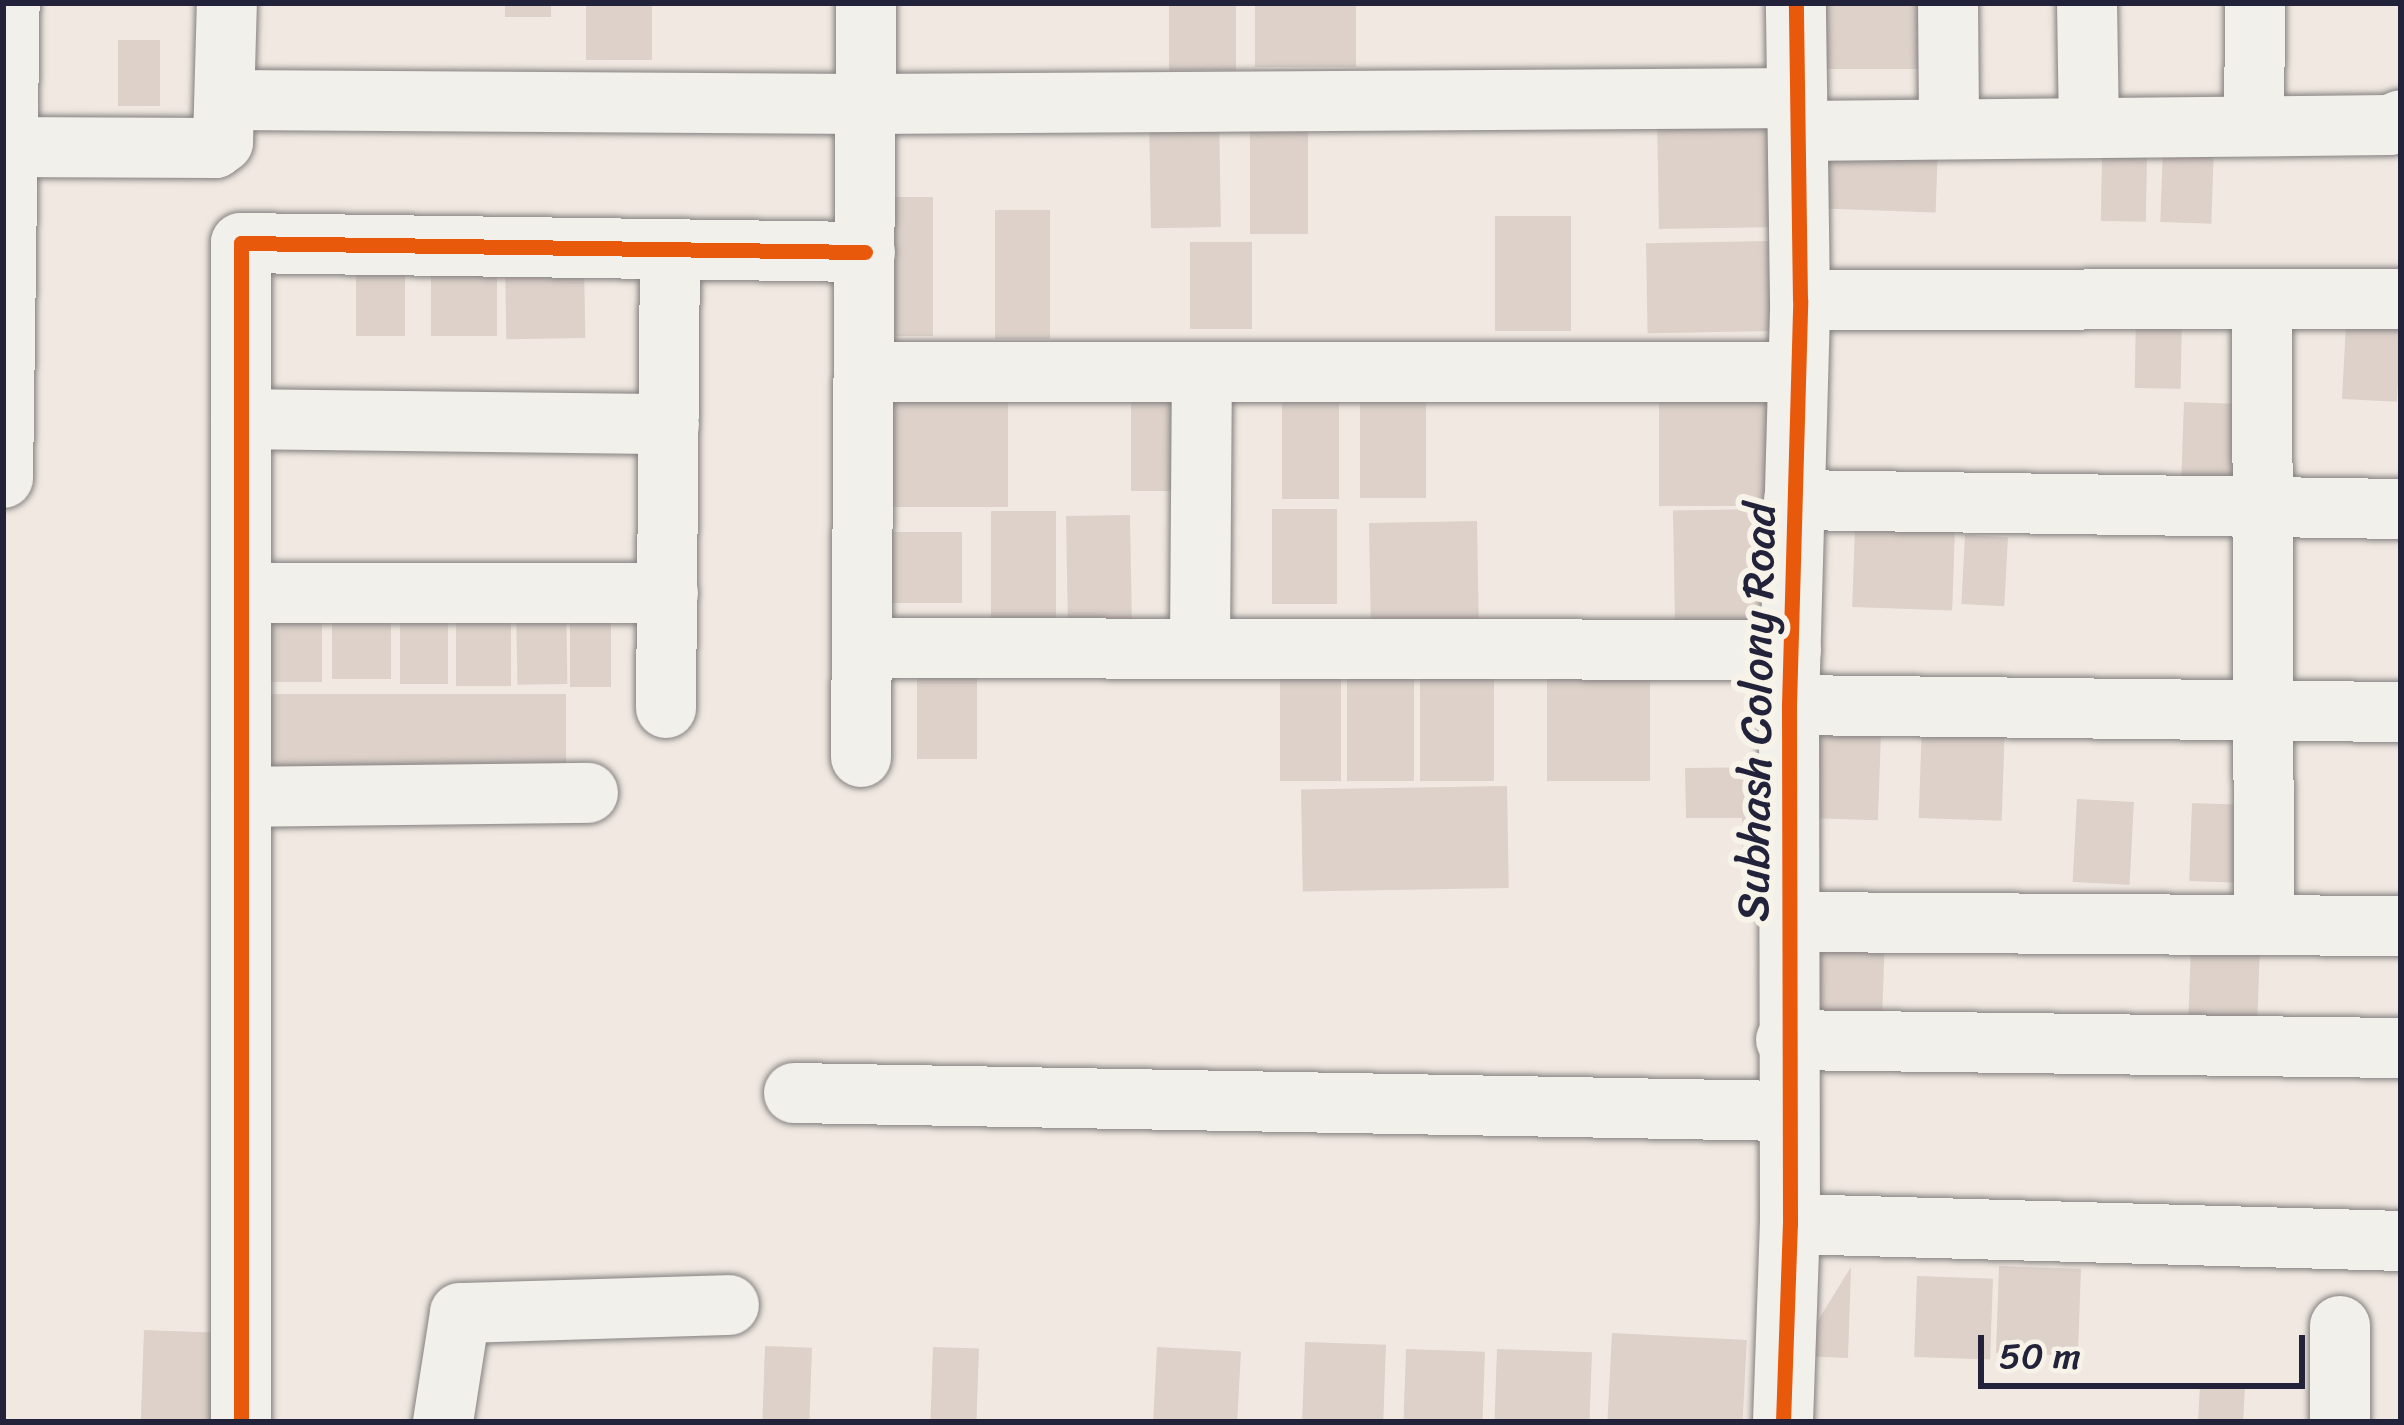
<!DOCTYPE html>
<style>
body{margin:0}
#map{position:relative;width:2404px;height:1425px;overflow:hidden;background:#f1e9e1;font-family:Sriracha,sans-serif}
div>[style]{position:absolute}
.building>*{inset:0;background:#ddd1c9;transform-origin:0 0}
.roads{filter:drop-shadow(0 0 3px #848081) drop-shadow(0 0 3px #848081)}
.minor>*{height:60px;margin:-30px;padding:0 30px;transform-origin:30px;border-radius:30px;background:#f2f0eb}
.cycleway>*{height:15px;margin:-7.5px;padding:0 7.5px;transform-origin:7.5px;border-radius:7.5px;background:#e8590c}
span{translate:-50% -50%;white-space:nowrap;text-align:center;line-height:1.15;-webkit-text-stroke:12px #f7f3e8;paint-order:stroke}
.street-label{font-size:45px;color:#22223b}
.frame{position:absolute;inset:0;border:6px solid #22223b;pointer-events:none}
.scale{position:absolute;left:1978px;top:1335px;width:327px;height:54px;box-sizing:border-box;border:6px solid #22223b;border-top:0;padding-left:15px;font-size:36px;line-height:42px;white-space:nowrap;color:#22223b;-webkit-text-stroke:9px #f7f3e8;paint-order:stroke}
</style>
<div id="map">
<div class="building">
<div style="left:505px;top:3px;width:46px;height:14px"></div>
<div style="left:586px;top:3px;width:66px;height:57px"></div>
<div style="left:1169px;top:3px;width:67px;height:67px"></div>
<div style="left:1255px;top:3px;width:101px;height:64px"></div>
<div style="left:1823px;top:3px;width:117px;height:66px"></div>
<div style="left:118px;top:40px;width:42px;height:66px"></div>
<div style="left:1219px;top:115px;width:112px;height:70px;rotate:89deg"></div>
<div style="left:1778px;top:115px;width:112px;height:121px;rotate:89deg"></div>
<div style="left:1250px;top:121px;width:58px;height:113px"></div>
<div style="left:1811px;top:142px;width:127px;height:66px;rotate:2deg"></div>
<div style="left:2163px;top:145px;width:51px;height:77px;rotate:2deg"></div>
<div style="left:2102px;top:154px;width:45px;height:67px;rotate:1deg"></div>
<div style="left:933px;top:197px;width:139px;height:62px;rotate:90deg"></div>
<div style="left:995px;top:210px;width:55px;height:129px"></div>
<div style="left:1495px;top:216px;width:76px;height:115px"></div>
<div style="left:1771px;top:241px;width:90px;height:125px;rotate:89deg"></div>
<div style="left:1190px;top:242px;width:62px;height:87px"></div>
<div style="left:584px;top:261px;width:77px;height:79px;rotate:89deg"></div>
<div style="left:356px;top:262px;width:49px;height:74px"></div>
<div style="left:431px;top:263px;width:66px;height:73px"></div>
<div style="left:2136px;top:312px;width:46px;height:76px;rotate:1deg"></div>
<div style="left:2346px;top:323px;width:55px;height:76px;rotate:3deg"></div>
<div style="left:1131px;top:379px;width:53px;height:112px"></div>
<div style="left:1770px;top:380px;width:126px;height:111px;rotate:90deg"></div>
<div style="left:1008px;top:388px;width:119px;height:125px;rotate:90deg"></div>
<div style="left:1282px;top:389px;width:57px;height:110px"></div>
<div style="left:1360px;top:391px;width:66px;height:107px"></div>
<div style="left:2184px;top:402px;width:65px;height:76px;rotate:2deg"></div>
<div style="left:1272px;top:509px;width:65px;height:95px"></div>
<div style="left:1761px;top:509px;width:114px;height:88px;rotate:89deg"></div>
<div style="left:991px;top:511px;width:65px;height:117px"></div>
<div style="left:1130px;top:515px;width:114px;height:64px;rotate:89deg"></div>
<div style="left:1477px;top:521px;width:103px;height:108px;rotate:89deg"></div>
<div style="left:1855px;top:527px;width:100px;height:80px;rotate:2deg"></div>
<div style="left:886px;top:532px;width:76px;height:71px"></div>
<div style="left:1965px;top:535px;width:43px;height:69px;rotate:3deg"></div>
<div style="left:262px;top:601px;width:60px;height:81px"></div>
<div style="left:332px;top:601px;width:59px;height:78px"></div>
<div style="left:400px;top:601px;width:48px;height:83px"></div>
<div style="left:456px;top:601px;width:55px;height:85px"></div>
<div style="left:566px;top:601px;width:83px;height:50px;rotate:89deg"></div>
<div style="left:570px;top:606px;width:41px;height:81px"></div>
<div style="left:1650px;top:656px;width:125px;height:103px;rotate:90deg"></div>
<div style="left:977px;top:658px;width:101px;height:60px;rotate:90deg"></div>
<div style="left:1494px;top:661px;width:120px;height:74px;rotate:90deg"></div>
<div style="left:1347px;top:663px;width:67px;height:118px"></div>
<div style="left:1280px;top:671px;width:61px;height:110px"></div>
<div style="left:566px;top:694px;width:89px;height:297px;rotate:90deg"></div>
<div style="left:1922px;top:723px;width:83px;height:95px;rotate:2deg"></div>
<div style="left:1812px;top:731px;width:69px;height:87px;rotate:2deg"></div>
<div style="clip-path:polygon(1773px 767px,1775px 916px,1743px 916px,1742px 818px,1686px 818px,1685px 768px)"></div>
<div style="left:1507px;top:786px;width:102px;height:206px;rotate:89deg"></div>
<div style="left:2077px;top:799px;width:57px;height:83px;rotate:3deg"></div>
<div style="left:2192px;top:803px;width:58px;height:78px;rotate:2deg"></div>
<div style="left:1812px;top:934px;width:73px;height:90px;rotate:2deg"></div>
<div style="left:2191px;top:943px;width:69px;height:95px;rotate:2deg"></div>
<div style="left:1999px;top:1266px;width:82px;height:87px;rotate:2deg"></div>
<div style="clip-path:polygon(1851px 1267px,1848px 1358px,1796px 1356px)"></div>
<div style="left:1917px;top:1276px;width:76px;height:81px;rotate:2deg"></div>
<div style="left:144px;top:1330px;width:90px;height:92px;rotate:2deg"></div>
<div style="left:1612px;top:1333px;width:135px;height:89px;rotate:3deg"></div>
<div style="left:1305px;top:1342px;width:81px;height:80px;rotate:2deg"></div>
<div style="left:765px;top:1346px;width:47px;height:76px;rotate:2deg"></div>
<div style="left:933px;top:1347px;width:46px;height:75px;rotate:2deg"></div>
<div style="left:1157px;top:1347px;width:84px;height:75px;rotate:3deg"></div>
<div style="left:1406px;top:1349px;width:79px;height:73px;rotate:2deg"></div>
<div style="left:1497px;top:1349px;width:95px;height:73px;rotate:2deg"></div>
<div style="left:2200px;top:1385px;width:45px;height:37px;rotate:3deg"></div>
</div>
<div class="roads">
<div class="minor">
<div style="left:1948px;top:3px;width:126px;rotate:89.5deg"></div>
<div style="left:2087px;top:3px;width:125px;rotate:89.1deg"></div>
<div style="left:227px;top:100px;width:638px;rotate:0.36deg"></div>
<div style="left:865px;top:104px;width:931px;rotate:-0.37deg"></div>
<div style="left:2254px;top:126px;width:123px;rotate:-89.5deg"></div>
<div style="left:1799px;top:131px;width:591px;rotate:-0.58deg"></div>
<div style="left:2390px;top:125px;width:12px;rotate:-24deg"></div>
<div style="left:3px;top:147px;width:212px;rotate:0.3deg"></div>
<div style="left:215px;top:148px;width:10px;rotate:-37deg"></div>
<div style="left:223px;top:142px;width:139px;rotate:-88.4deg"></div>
<div style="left:2262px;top:299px;width:626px;rotate:89.82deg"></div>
<div style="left:1800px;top:300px;width:601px;rotate:-0.1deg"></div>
<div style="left:864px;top:372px;width:934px"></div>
<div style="left:241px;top:419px;width:428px;rotate:0.7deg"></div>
<div style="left:3px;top:478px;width:475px;rotate:-89.2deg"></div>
<div style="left:1794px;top:500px;width:607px;rotate:0.85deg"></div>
<div style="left:241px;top:593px;width:427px"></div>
<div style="left:1200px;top:646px;width:274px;rotate:-89.6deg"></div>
<div style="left:862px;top:648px;width:929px;rotate:0.12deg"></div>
<div style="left:1789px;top:705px;width:612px;rotate:0.66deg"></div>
<div style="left:666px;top:708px;width:458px;rotate:-89.5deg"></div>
<div style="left:861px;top:757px;width:754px;rotate:-89.62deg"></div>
<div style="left:241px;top:797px;width:347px;rotate:-0.7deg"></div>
<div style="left:1792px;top:922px;width:609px;rotate:0.38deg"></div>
<div style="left:1786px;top:1040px;width:615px;rotate:0.75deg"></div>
<div style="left:794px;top:1093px;width:993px;rotate:1.04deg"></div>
<div style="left:1790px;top:1224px;width:611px;rotate:1.59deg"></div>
<div style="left:2340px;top:1326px;width:96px;rotate:90deg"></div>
<div style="left:241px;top:1422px;width:1179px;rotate:-90deg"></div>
<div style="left:241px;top:243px;width:624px;rotate:0.83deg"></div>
<div style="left:443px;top:1422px;width:110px;rotate:-81.1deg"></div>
<div style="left:460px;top:1313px;width:269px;rotate:-1.7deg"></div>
<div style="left:1783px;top:1422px;width:198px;rotate:-88deg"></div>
<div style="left:1790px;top:1224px;width:519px;rotate:-90.11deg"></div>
<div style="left:1789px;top:705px;width:405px;rotate:-88.4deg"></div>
<div style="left:1800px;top:300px;width:297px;rotate:-90.8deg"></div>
</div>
</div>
<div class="cycleway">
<div style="left:241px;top:1422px;width:1179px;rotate:-90deg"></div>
<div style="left:241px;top:243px;width:624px;rotate:0.83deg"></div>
<div style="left:1783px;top:1422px;width:198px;rotate:-88deg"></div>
<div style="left:1790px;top:1224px;width:519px;rotate:-90.11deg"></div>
<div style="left:1789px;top:705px;width:405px;rotate:-88.4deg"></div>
<div style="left:1800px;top:300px;width:297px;rotate:-90.8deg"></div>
</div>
<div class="street-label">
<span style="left:1757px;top:712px;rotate:-89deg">Subhash Colony Road</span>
</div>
<div class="frame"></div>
<div class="scale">50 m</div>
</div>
